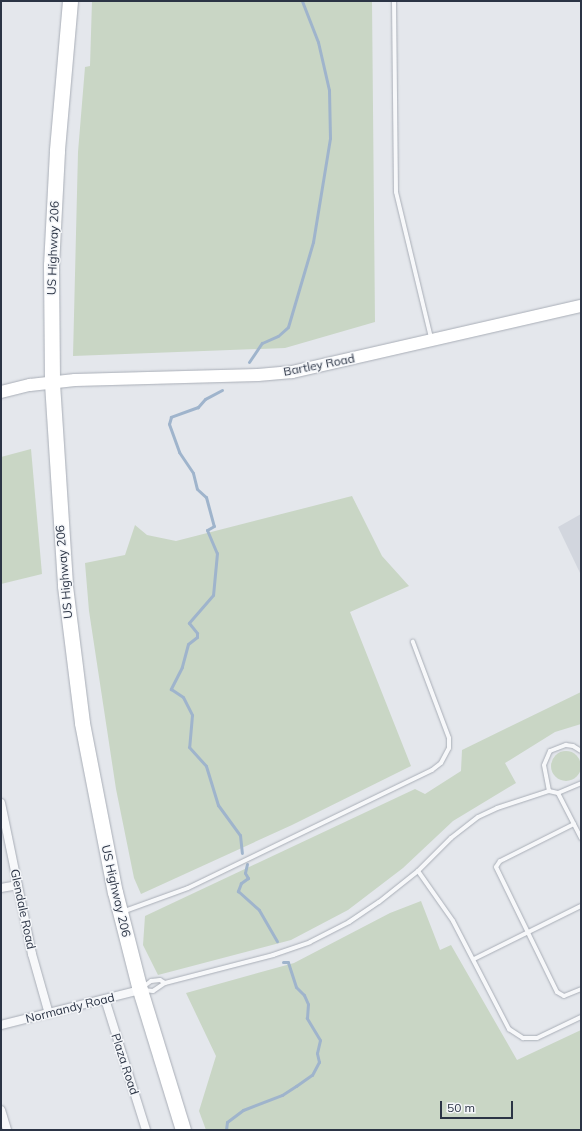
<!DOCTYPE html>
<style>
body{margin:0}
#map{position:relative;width:582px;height:1131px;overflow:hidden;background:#e4e7ec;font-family:Mulish,sans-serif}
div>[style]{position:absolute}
.built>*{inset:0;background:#d2d6de}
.green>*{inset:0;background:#c9d6c5}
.round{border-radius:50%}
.stream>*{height:3px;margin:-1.5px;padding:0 1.5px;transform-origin:1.5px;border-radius:1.5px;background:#9fb4cc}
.roads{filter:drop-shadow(0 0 1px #a9aeb7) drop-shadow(0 0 1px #a9aeb7)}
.lane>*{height:4px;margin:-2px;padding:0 2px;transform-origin:2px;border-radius:2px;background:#f7f8fa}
.street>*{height:8px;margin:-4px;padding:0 4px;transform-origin:4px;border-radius:4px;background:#f7f8fa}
.secondary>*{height:12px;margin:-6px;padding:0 6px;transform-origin:6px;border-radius:6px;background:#fff}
.highway>*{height:15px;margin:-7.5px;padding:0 7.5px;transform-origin:7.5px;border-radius:7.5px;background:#fff}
span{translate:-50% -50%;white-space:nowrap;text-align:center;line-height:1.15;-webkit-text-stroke:3px #f4f6f9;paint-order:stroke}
.street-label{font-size:12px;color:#2b3445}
.frame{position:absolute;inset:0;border:2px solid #2b3445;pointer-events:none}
.scale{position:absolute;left:440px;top:1101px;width:73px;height:18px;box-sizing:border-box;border:2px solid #2b3445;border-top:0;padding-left:5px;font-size:12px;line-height:14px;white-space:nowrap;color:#2b3445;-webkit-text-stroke:3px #f4f6f9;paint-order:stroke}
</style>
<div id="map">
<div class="built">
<div style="clip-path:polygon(581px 514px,581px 575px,558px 527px)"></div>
</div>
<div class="green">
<div style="clip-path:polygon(92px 1px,372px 1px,375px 322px,285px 348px,73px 356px,78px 152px,85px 67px,90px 66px)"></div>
<div style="clip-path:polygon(31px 449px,42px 574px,1px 584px,1px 457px)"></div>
<div style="clip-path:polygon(352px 496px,382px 556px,409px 586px,350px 612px,411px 766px,292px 825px,141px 894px,134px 878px,116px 789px,89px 611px,85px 563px,125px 555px,135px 525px,147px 535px,176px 541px)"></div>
<div style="clip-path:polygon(581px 692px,581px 724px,555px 732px,505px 763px,516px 783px,453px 821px,403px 868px,348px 910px,291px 940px,158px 975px,143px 945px,145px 916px,415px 789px,425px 794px,461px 771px,462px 750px)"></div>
<div class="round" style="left:551px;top:751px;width:30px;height:30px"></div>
<div style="clip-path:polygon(421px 901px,440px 950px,451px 945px,517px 1060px,581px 1030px,581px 1130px,206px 1130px,199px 1111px,216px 1056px,186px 993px,294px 963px,390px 913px)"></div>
</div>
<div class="stream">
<div style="left:249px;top:362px;width:23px;rotate:-56deg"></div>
<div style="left:262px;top:343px;width:17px;rotate:-24deg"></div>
<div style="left:278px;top:336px;width:13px;rotate:-42deg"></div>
<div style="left:288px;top:327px;width:89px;rotate:-73.6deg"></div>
<div style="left:313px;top:242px;width:105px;rotate:-80.7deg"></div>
<div style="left:330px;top:138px;width:48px;rotate:-91.2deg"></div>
<div style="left:329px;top:90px;width:49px;rotate:-102.9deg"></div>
<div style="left:318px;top:42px;width:44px;rotate:-111.3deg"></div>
<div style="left:222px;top:390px;width:19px;rotate:152deg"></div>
<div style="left:205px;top:399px;width:11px;rotate:131deg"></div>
<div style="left:198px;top:407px;width:29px;rotate:160deg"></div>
<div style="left:171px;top:417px;width:7px;rotate:106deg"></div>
<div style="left:169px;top:424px;width:30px;rotate:70deg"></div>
<div style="left:179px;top:452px;width:25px;rotate:56deg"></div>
<div style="left:193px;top:473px;width:16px;rotate:76deg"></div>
<div style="left:197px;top:489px;width:12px;rotate:42deg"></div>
<div style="left:206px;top:497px;width:30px;rotate:75deg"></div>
<div style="left:214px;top:526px;width:8px;rotate:150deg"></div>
<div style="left:207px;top:530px;width:25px;rotate:67deg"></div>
<div style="left:217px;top:553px;width:42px;rotate:95.4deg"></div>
<div style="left:213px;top:595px;width:37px;rotate:131deg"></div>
<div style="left:189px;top:623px;width:13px;rotate:51deg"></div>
<div style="left:197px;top:633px;width:4px;rotate:90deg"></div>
<div style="left:197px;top:637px;width:11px;rotate:142deg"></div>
<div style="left:188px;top:644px;width:24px;rotate:105deg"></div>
<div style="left:182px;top:667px;width:25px;rotate:117deg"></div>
<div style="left:171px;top:689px;width:14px;rotate:34deg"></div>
<div style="left:183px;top:697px;width:20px;rotate:63deg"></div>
<div style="left:192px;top:715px;width:32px;rotate:95deg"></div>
<div style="left:189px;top:747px;width:25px;rotate:48deg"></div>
<div style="left:206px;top:766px;width:41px;rotate:72.9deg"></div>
<div style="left:218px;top:805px;width:37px;rotate:54deg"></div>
<div style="left:240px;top:835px;width:18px;rotate:84deg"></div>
<div style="left:247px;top:864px;width:9px;rotate:103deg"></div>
<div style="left:245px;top:873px;width:6px;rotate:59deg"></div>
<div style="left:248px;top:878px;width:9px;rotate:144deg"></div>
<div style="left:241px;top:883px;width:9px;rotate:111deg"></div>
<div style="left:238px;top:891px;width:28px;rotate:42deg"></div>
<div style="left:259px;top:910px;width:36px;rotate:60deg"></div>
<div style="left:226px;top:1130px;width:8px;rotate:-83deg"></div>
<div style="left:227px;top:1122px;width:20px;rotate:-37deg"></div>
<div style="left:243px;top:1110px;width:42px;rotate:-21deg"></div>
<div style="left:282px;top:1095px;width:17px;rotate:-33deg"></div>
<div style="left:296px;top:1086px;width:19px;rotate:-35deg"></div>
<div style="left:312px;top:1075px;width:15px;rotate:-62deg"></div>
<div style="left:319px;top:1062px;width:9px;rotate:-103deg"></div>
<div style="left:317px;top:1053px;width:13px;rotate:-77deg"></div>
<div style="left:320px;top:1040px;width:26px;rotate:-121deg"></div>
<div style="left:307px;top:1018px;width:14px;rotate:-86deg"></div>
<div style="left:308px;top:1004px;width:10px;rotate:-114deg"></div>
<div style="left:304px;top:995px;width:11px;rotate:-135deg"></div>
<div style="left:296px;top:987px;width:26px;rotate:-108deg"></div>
<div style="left:288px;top:962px;width:5px;rotate:180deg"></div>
</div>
<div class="roads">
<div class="lane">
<div style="left:394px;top:1px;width:191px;rotate:89.4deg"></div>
<div style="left:396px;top:192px;width:150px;rotate:76.5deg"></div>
<div style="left:549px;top:791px;width:26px;rotate:-101deg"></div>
<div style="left:544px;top:765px;width:15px;rotate:-67deg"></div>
<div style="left:550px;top:751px;width:17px;rotate:-21deg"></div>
<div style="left:566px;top:745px;width:7px;rotate:8deg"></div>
<div style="left:573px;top:746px;width:9px;rotate:32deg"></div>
<div style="left:558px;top:793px;width:51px;rotate:62.9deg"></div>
<div style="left:574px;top:824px;width:83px;rotate:153.4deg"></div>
<div style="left:500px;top:861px;width:7px;rotate:124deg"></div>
<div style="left:496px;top:867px;width:139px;rotate:64deg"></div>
<div style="left:557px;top:992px;width:8px;rotate:30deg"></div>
<div style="left:564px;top:996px;width:18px;rotate:-22deg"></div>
<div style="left:418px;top:871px;width:61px;rotate:55deg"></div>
<div style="left:453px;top:921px;width:122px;rotate:62.6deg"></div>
<div style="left:509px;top:1029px;width:17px;rotate:33deg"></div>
<div style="left:523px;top:1038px;width:14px"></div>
<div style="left:537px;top:1038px;width:49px;rotate:-25.5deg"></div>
<div style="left:122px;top:912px;width:70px;rotate:-20deg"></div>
<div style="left:188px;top:888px;width:271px;rotate:-25.8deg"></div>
<div style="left:432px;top:770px;width:11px;rotate:-38deg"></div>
<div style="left:441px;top:763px;width:17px;rotate:-62deg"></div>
<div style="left:449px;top:748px;width:10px;rotate:-90deg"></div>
<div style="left:449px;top:738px;width:103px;rotate:-110.6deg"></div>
<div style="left:474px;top:959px;width:119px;rotate:-26.4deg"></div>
<div style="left:143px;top:987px;width:10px;rotate:-37deg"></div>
<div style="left:151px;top:981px;width:9px;rotate:-6deg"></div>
<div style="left:160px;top:980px;width:6px;rotate:31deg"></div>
<div style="left:144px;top:990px;width:9px;rotate:6deg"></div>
<div style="left:153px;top:991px;width:14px;rotate:-34deg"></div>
<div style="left:165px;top:983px;width:112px;rotate:-14.5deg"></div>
<div style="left:273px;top:955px;width:39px;rotate:-19deg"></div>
<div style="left:310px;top:942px;width:44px;rotate:-27.1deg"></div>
<div style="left:349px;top:922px;width:36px;rotate:-34deg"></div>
<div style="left:379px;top:902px;width:50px;rotate:-38.5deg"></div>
<div style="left:418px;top:871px;width:47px;rotate:-45deg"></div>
<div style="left:451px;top:838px;width:34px;rotate:-38deg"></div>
<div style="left:478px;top:817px;width:21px;rotate:-25deg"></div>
<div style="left:497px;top:808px;width:55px;rotate:-18.1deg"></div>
<div style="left:549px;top:791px;width:9px;rotate:13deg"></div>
<div style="left:558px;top:793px;width:25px;rotate:-23deg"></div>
</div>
<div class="street">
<div style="left:1px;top:803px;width:154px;rotate:78.4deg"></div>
<div style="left:32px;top:954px;width:62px;rotate:74.2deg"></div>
<div style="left:1px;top:888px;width:17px;rotate:-10deg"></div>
<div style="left:105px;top:999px;width:137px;rotate:72.6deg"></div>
<div style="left:1px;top:1025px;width:143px;rotate:-14.1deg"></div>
<div style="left:1px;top:1110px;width:21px;rotate:73deg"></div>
</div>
<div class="secondary">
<div style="left:1px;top:392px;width:30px;rotate:-14deg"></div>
<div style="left:30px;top:385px;width:45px;rotate:-6.3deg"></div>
<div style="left:75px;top:380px;width:183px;rotate:-1.6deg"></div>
<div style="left:258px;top:375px;width:34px;rotate:-5deg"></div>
<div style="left:292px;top:372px;width:296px;rotate:-12.9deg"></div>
</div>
<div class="highway">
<div style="left:70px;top:1px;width:151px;rotate:95deg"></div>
<div style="left:57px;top:151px;width:114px;rotate:93deg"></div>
<div style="left:51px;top:265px;width:118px;rotate:89.5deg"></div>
<div style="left:52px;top:383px;width:203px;rotate:86.3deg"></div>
<div style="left:65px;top:586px;width:138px;rotate:82.9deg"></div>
<div style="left:82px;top:723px;width:172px;rotate:79deg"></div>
<div style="left:115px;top:892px;width:101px;rotate:75.7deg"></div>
<div style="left:140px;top:990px;width:146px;rotate:72.9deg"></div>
</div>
</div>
<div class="street-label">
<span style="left:53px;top:248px;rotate:-88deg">US Highway 206</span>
<span style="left:319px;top:365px;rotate:-11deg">Bartley Road</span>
<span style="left:64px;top:572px;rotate:-95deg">US Highway 206</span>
<span style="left:116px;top:891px;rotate:77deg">US Highway 206</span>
<span style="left:23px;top:909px;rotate:78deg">Glendale Road</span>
<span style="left:70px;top:1008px;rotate:-14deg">Normandy Road</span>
<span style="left:125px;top:1064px;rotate:72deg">Plaza Road</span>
</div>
<div class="frame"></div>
<div class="scale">50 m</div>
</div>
